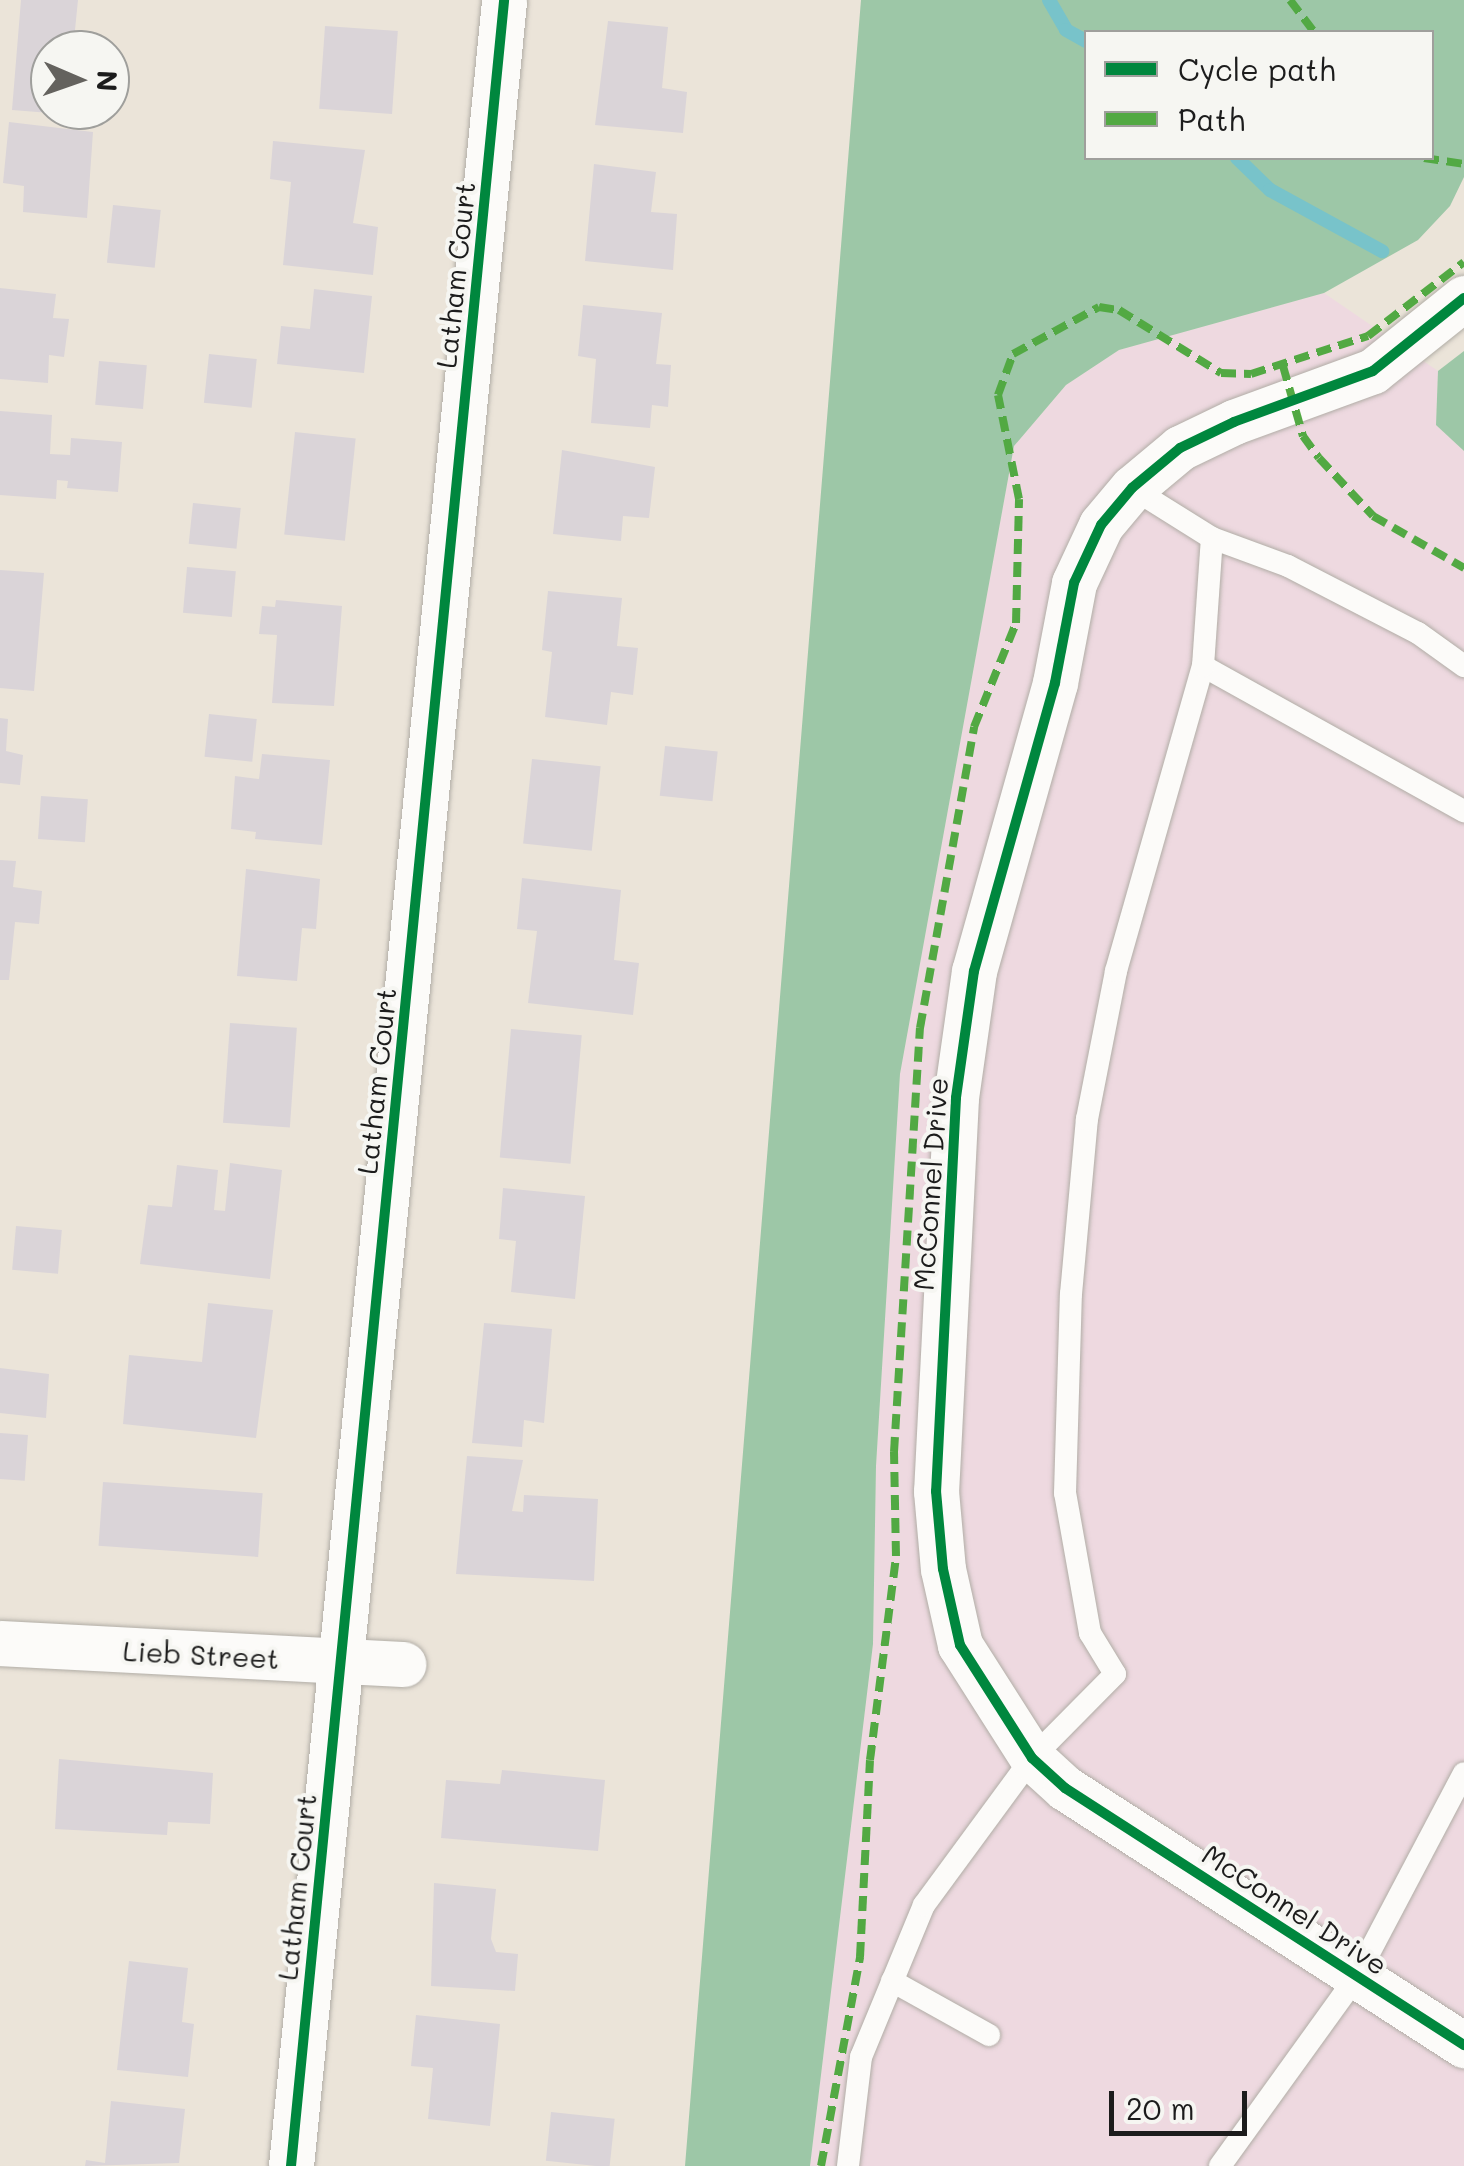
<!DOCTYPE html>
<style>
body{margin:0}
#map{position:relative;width:1464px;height:2166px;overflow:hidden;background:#ebe4d9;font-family:Mali,sans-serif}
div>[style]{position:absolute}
.built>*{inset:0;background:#eed9e0}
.forest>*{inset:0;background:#9dc7a7}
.stream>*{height:14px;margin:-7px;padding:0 7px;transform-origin:7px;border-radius:7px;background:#78c3ca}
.building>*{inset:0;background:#dad4d8;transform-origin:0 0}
.roads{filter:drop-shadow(0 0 2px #b1ada6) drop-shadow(0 0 2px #b1ada6)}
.service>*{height:22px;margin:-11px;padding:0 11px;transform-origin:11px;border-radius:11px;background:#fcfbf9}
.minor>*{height:45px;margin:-22.5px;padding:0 22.5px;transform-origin:22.5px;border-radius:22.5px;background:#fcfbf9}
.quiet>*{height:8px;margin-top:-4px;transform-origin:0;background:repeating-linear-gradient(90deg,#52a943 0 15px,transparent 0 23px)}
.cycleway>*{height:10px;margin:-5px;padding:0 5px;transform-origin:5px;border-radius:5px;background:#00873e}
span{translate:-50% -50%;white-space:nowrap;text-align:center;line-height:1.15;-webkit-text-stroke:8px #f6f6f2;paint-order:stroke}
.street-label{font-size:28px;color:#1c1c1c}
.legend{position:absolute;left:1084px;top:30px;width:350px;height:130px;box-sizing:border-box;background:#f6f6f2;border:2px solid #9f9f9c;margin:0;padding:12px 18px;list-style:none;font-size:30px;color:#1c1c1c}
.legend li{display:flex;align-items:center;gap:20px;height:50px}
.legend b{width:50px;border:2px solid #9f9f9c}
.north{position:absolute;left:30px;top:30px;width:100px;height:100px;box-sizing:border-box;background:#f6f6f2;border:2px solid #9f9f9c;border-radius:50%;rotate:92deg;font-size:28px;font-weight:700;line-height:40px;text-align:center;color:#1c1c1c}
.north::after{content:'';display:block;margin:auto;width:35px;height:45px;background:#64625e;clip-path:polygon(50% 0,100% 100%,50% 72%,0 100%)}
.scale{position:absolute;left:1109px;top:2091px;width:138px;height:45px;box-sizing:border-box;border:5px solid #1c1c1c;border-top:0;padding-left:12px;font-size:30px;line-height:35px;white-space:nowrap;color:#1c1c1c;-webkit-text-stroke:8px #f6f6f2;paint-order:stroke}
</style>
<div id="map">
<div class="built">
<div style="clip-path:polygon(1324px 293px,1438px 371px,1436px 425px,1464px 451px,1464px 2166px,810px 2166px,873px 1644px,876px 1466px,900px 1074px,1014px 446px,1066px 385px,1119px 350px)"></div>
</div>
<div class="forest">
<div style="clip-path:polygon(evenodd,861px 0,1464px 0,1464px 177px,1450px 206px,1418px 240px,1324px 293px,1119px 350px,1066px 385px,1014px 446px,900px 1074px,876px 1466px,873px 1644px,810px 2166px,685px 2166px,861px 0,1086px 32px,1432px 32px,1432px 158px,1086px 158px,1086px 32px)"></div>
<div style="clip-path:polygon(1464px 351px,1464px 451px,1436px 425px,1438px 371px)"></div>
</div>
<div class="stream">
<div style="left:1049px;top:0;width:34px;rotate:60deg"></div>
<div style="left:1066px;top:30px;width:23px;rotate:29deg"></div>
<div style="left:1237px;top:158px;width:46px;rotate:44.1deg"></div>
<div style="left:1270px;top:190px;width:128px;rotate:28.6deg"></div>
</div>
<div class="building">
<div style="clip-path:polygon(21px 0,78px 0,73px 50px,50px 50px,50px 113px,12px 110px)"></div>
<div style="clip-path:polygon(608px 21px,668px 27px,662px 88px,687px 92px,683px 133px,595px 125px)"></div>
<div style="left:325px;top:26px;width:73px;height:83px;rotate:4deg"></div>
<div style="clip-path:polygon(9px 122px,93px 132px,87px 218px,23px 212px,24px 186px,3px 183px)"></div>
<div style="clip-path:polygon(273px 141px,365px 150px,353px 223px,378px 227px,373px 275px,283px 265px,291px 182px,270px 179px)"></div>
<div style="clip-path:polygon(594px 164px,656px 172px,651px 212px,677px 214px,673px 270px,585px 261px)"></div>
<div style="left:113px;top:205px;width:48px;height:58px;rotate:6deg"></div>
<div style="clip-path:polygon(0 288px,56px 294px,53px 318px,69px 319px,64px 357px,49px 355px,48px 383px,0 379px)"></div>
<div style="clip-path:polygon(314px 289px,372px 296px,364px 373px,277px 364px,281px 326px,310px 329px)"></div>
<div style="clip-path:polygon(583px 305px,662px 313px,656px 364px,671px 365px,668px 407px,652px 405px,650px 428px,591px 423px,596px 359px,578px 356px)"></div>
<div style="left:209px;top:354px;width:48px;height:49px;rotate:6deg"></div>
<div style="left:99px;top:361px;width:48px;height:44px;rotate:5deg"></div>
<div style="clip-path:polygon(0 411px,52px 415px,50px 454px,70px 455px,71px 438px,122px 442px,118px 492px,67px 488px,68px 481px,57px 480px,56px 499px,0 495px)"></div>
<div style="left:295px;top:432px;width:61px;height:103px;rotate:6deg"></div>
<div style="clip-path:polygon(562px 450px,655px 467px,649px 518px,623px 516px,621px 541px,553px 534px)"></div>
<div style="left:193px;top:503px;width:48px;height:41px;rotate:6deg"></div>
<div style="left:187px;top:567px;width:49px;height:46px;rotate:5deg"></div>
<div style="clip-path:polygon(0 570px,44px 573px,34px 691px,0 688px)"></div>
<div style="clip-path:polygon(548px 591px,622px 598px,617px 646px,638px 648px,633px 695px,611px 692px,607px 725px,545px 717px,552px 652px,542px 650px)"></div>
<div style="clip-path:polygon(276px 600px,342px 606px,334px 706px,272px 703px,277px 635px,259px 634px,262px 606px,275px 607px)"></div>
<div style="left:209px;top:714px;width:48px;height:43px;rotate:6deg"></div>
<div style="clip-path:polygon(0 718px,8px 719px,6px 751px,23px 755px,20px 785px,0 783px)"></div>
<div style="left:665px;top:746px;width:53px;height:50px;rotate:6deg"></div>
<div style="clip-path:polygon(262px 754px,330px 760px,322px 845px,255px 839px,256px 832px,231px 829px,235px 776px,259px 779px)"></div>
<div style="left:532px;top:759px;width:69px;height:85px;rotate:6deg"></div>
<div style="left:41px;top:796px;width:47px;height:43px;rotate:4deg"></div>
<div style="clip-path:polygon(0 860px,16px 861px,13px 887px,42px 891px,39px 924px,15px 922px,9px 980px,0 980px)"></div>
<div style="clip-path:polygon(246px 869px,320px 879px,316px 929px,302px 928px,297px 981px,237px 976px)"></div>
<div style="clip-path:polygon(522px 878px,621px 890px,614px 960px,639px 963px,633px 1015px,528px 1003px,537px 931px,517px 929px)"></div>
<div style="left:230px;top:1023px;width:67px;height:100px;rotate:4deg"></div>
<div style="left:511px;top:1029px;width:71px;height:129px;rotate:5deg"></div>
<div style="clip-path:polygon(230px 1163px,282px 1170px,270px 1279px,140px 1264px,148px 1205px,172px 1207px,177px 1165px,218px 1170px,214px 1210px,225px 1211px)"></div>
<div style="clip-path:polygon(503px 1188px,585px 1196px,575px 1299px,511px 1292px,516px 1241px,499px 1239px)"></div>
<div style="left:16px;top:1226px;width:46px;height:44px;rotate:5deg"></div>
<div style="clip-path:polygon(208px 1303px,273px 1310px,256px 1438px,123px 1424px,129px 1355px,202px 1362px)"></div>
<div style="clip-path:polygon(484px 1323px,552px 1329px,544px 1423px,524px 1420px,522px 1447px,472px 1443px)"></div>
<div style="clip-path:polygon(0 1368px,49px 1374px,46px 1418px,0 1413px)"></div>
<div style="left:0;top:1433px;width:28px;height:46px;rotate:4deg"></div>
<div style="clip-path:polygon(467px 1456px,523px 1460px,512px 1511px,523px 1512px,524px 1495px,598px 1499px,594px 1581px,456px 1574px)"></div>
<div style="left:103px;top:1482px;width:160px;height:64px;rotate:4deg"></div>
<div style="clip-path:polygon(59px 1759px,213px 1773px,210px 1824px,168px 1822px,167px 1835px,55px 1829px)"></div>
<div style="clip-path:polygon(502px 1770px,605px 1780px,598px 1851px,441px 1838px,446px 1780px,500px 1784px)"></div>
<div style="clip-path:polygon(434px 1883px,496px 1889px,491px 1939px,496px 1952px,518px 1954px,515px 1991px,431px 1986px)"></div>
<div style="clip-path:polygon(129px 1961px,188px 1968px,182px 2022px,194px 2024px,188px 2077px,117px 2070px)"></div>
<div style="clip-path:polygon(416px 2015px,500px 2024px,490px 2126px,428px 2119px,433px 2068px,411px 2066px)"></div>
<div style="clip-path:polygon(111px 2101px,185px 2109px,179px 2163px,85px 2166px,86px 2160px,105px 2163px)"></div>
<div style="left:551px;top:2112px;width:64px;height:49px;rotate:6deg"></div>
</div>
<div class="roads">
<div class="service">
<div style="left:1132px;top:488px;width:94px;rotate:32deg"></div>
<div style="left:1212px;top:538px;width:81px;rotate:20.2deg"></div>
<div style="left:1288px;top:566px;width:146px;rotate:27.3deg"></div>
<div style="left:1418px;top:633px;width:57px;rotate:35.7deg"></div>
<div style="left:1203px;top:666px;width:299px;rotate:29.1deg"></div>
<div style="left:892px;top:1981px;width:111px;rotate:29.1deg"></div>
<div style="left:848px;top:2166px;width:110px;rotate:-83.2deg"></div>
<div style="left:861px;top:2057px;width:165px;rotate:-67.5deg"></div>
<div style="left:924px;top:1905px;width:182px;rotate:-53.7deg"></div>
<div style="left:1032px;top:1758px;width:118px;rotate:-45.3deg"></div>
<div style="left:1115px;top:1674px;width:48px;rotate:-121.4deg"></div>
<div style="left:1090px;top:1633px;width:142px;rotate:-100.1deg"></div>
<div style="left:1065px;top:1493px;width:199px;rotate:-88.3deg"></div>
<div style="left:1071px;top:1294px;width:176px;rotate:-84.8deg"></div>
<div style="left:1087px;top:1119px;width:151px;rotate:-78.9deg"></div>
<div style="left:1116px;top:971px;width:317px;rotate:-74.1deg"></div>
<div style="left:1203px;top:666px;width:128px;rotate:-86deg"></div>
<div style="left:1220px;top:2166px;width:234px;rotate:-54.2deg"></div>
<div style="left:1357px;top:1976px;width:229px;rotate:-62.2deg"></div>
</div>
<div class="minor">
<div style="left:1464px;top:298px;width:117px;rotate:141.3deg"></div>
<div style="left:1373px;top:371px;width:148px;rotate:159.9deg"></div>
<div style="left:1234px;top:422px;width:60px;rotate:154.3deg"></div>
<div style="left:1180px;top:448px;width:62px;rotate:140.2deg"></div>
<div style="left:1132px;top:488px;width:48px;rotate:130deg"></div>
<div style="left:1101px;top:525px;width:64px;rotate:115deg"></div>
<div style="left:1074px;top:583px;width:102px;rotate:100.8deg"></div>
<div style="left:1055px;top:683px;width:299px;rotate:105.7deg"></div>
<div style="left:974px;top:971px;width:128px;rotate:98.1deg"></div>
<div style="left:956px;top:1098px;width:394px;rotate:92.9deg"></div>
<div style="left:936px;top:1491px;width:78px;rotate:84.9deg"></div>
<div style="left:943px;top:1569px;width:78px;rotate:77.4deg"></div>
<div style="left:960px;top:1645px;width:134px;rotate:57.5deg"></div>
<div style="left:1032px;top:1758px;width:45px;rotate:42.3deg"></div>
<div style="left:1065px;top:1788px;width:475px;rotate:32.8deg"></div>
<div style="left:0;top:1643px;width:404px;rotate:3deg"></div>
<div style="left:291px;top:2166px;width:2176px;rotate:-84.38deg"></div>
</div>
</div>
<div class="quiet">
<div style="left:1290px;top:0;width:40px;rotate:53deg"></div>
<div style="left:1424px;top:158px;width:40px;rotate:8.5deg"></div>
<div style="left:1283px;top:366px;width:73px;rotate:74.1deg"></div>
<div style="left:1303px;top:436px;width:27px;rotate:54deg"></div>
<div style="left:1319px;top:458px;width:79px;rotate:47deg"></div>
<div style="left:1373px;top:516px;width:105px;rotate:29.7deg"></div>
<div style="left:821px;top:2166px;width:213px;rotate:-79.4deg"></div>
<div style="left:860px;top:1957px;width:197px;rotate:-87.1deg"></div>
<div style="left:870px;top:1760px;width:206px;rotate:-82.7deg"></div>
<div style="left:896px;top:1556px;width:104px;rotate:-91.1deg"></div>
<div style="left:894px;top:1452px;width:425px;rotate:-86.5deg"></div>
<div style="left:920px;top:1028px;width:306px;rotate:-79.8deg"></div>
<div style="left:974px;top:727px;width:112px;rotate:-68deg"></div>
<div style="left:1016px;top:623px;width:124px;rotate:-88.6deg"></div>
<div style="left:1019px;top:499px;width:106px;rotate:-101.4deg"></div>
<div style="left:998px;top:395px;width:44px;rotate:-69.9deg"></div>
<div style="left:1013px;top:354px;width:98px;rotate:-28.7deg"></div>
<div style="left:1099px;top:307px;width:20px;rotate:9deg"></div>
<div style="left:1119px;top:310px;width:120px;rotate:31.7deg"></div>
<div style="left:1221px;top:373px;width:30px;rotate:2deg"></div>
<div style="left:1251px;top:374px;width:123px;rotate:-18deg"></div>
<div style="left:1368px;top:336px;width:121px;rotate:-37.6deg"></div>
</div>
<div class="cycleway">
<div style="left:1464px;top:298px;width:117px;rotate:141.3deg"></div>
<div style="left:1373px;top:371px;width:148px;rotate:159.9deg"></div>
<div style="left:1234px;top:422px;width:60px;rotate:154.3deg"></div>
<div style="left:1180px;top:448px;width:62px;rotate:140.2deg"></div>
<div style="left:1132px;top:488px;width:48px;rotate:130deg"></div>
<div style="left:1101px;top:525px;width:64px;rotate:115deg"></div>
<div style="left:1074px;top:583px;width:102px;rotate:100.8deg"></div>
<div style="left:1055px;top:683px;width:299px;rotate:105.7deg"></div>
<div style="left:974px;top:971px;width:128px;rotate:98.1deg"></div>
<div style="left:956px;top:1098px;width:394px;rotate:92.9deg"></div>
<div style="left:936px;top:1491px;width:78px;rotate:84.9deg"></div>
<div style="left:943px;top:1569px;width:78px;rotate:77.4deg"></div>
<div style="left:960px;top:1645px;width:134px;rotate:57.5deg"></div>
<div style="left:1032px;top:1758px;width:45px;rotate:42.3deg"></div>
<div style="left:1065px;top:1788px;width:475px;rotate:32.8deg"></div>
<div style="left:291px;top:2166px;width:2176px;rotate:-84.38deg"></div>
</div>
<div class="street-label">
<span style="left:455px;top:275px;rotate:-84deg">Latham Court</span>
<span style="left:376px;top:1081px;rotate:-84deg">Latham Court</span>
<span style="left:930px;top:1184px;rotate:-86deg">McConnel Drive</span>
<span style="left:201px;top:1654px;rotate:3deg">Lieb Street</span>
<span style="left:296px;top:1887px;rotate:-84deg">Latham Court</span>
<span style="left:1295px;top:1909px;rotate:33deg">McConnel Drive</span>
</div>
<ul class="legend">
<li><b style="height:12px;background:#00873e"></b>Cycle path</li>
<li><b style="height:12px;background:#52a943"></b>Path</li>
</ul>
<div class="north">N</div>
<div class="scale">20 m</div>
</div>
